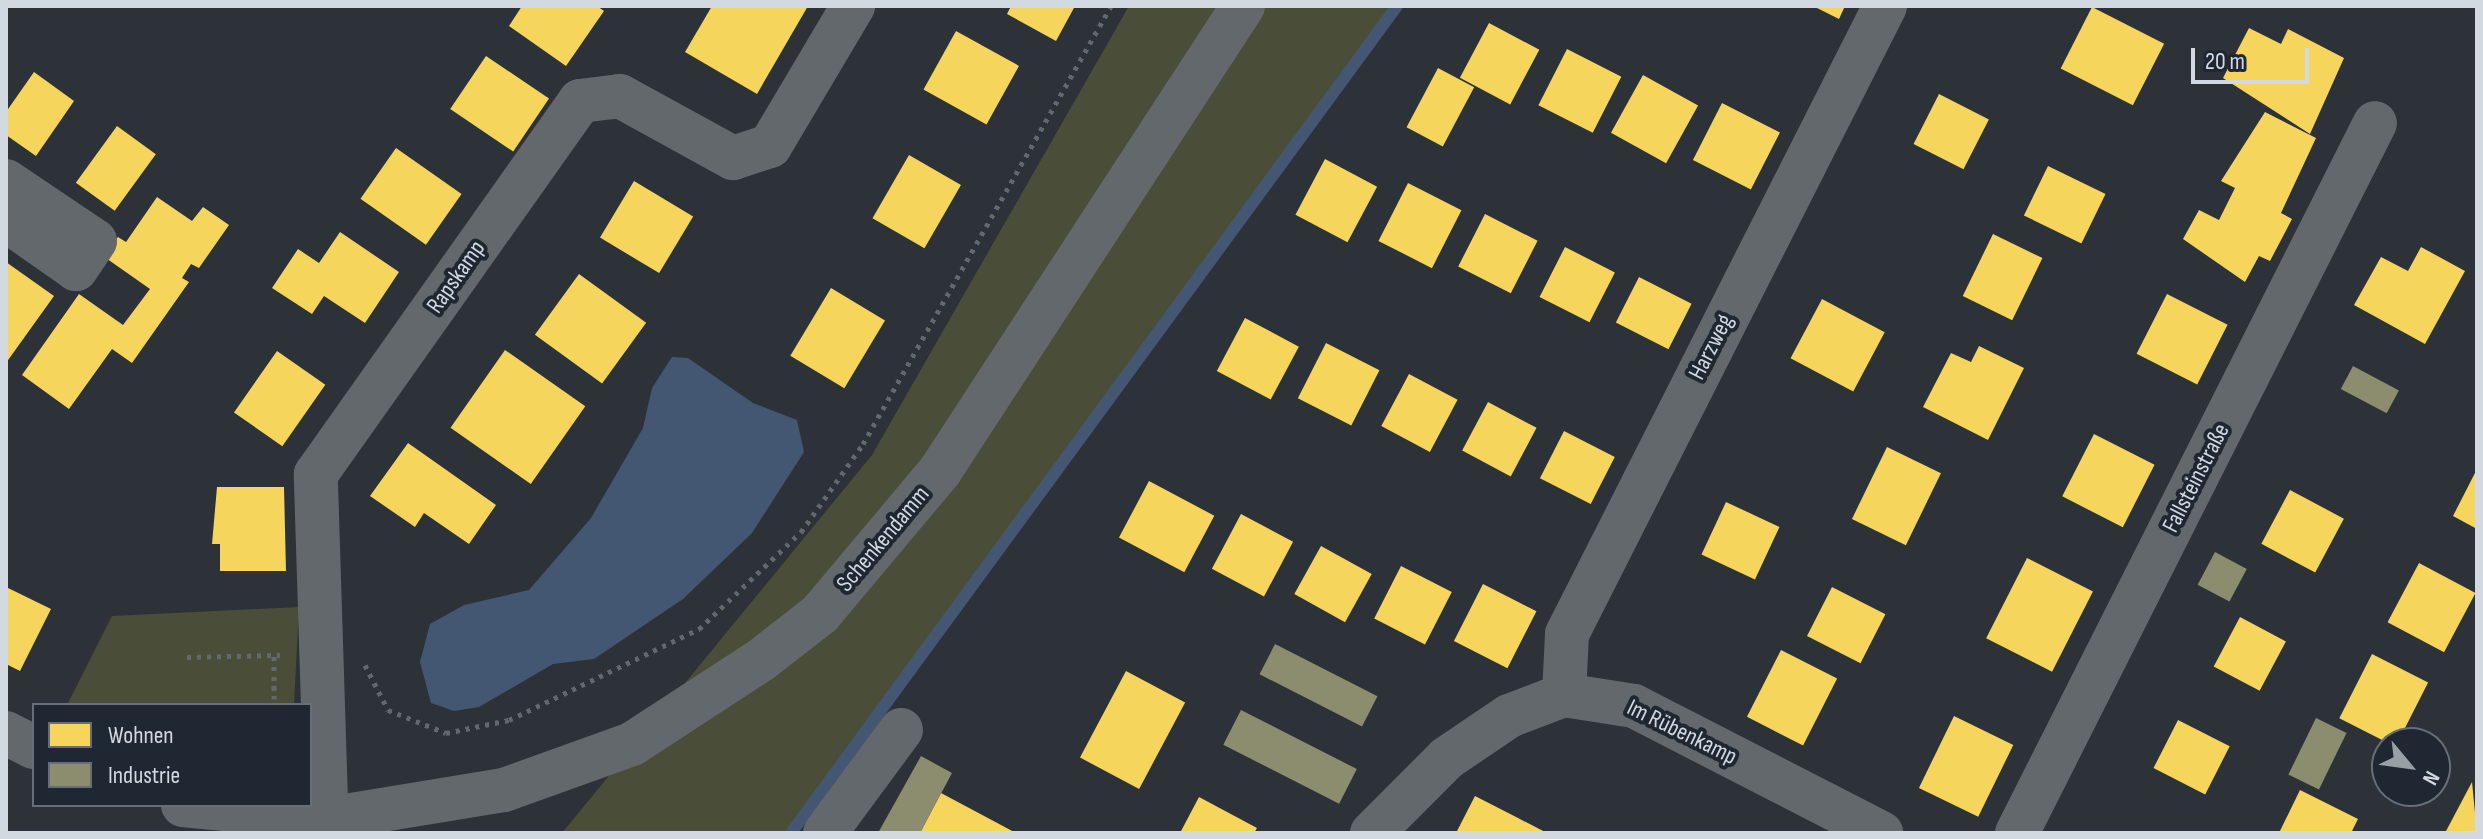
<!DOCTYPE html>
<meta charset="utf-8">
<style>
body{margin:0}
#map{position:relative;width:2483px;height:839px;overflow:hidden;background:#2c3238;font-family:"Sofia Sans Condensed",sans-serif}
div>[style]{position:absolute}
.green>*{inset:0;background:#4a4d37}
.water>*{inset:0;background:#435772}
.homes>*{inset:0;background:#f6d55c;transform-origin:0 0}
.industry>*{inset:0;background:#8c8c6e;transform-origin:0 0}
.stream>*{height:12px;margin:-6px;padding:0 6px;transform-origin:6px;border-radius:6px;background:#435772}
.path>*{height:5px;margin-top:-2.5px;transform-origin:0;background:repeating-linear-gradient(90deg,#63686c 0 4px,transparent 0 10px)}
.minor>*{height:44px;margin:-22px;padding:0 22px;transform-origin:22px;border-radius:22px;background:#63686c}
span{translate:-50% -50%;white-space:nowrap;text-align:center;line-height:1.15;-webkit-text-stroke:8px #1e2732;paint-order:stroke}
.street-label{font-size:24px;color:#d3d9e1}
.frame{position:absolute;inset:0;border:8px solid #d3d9e1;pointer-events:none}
.legend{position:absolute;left:32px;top:703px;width:280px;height:104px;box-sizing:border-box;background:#1e2732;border:2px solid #666e78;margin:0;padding:10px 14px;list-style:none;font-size:24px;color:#d3d9e1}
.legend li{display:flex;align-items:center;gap:16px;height:40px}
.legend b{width:40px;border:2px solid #666e78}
.north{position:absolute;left:2371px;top:727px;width:80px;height:80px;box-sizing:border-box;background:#1e2732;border:2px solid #666e78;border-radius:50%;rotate:119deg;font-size:22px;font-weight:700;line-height:32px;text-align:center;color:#d3d9e1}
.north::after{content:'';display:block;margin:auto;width:28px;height:36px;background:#999fa6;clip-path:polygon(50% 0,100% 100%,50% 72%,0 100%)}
.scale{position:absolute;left:2191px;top:48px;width:118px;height:36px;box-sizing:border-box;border:4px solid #d3d9e1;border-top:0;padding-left:10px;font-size:24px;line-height:28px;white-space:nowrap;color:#d3d9e1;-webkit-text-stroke:6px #1e2732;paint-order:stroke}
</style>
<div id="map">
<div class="green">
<div style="clip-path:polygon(1129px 6px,1399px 6px,791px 833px,562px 833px,872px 455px)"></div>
<div style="clip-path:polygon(299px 607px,294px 705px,67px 705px,112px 616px)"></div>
</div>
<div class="water">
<div style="clip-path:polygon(672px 357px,688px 358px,753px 403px,797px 420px,804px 452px,752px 533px,683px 599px,594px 659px,553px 664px,479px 707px,454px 711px,431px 703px,420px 662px,430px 624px,464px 605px,529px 590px,591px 518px,643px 428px,652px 388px)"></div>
</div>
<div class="homes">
<div style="clip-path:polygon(522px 6px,597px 6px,604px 11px,566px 66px,509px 26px)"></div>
<div style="clip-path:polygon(712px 6px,808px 6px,757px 94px,685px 52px)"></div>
<div style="clip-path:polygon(1011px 6px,1075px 6px,1056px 41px,1007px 14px)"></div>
<div style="clip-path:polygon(1813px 6px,1845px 6px,1839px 19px)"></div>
<div style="left:2092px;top:7px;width:81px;height:69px;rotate:27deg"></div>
<div style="left:1489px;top:23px;width:57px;height:62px;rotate:28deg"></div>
<div style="clip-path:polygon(2249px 28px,2281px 44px,2288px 29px,2344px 58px,2310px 134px,2223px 78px)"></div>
<div style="left:956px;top:31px;width:72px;height:67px;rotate:29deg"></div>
<div style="left:1567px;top:49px;width:61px;height:63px;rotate:27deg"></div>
<div style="left:486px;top:56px;width:76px;height:64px;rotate:34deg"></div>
<div style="left:1438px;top:68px;width:41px;height:67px;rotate:28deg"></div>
<div style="clip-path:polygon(34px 72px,74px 101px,36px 156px,6px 135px,6px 112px)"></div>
<div style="left:1643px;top:75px;width:63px;height:66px;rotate:29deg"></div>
<div style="left:1939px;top:94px;width:56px;height:56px;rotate:27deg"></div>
<div style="left:1722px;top:103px;width:65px;height:64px;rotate:27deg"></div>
<div style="clip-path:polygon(2265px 112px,2316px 138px,2281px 213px,2292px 219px,2270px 261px,2259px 256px,2245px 282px,2183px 239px,2199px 210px,2219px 220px,2235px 188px,2221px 181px)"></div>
<div style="left:117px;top:126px;width:48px;height:70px;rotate:36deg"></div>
<div style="left:396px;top:148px;width:80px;height:62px;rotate:35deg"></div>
<div style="left:909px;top:155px;width:60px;height:73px;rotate:30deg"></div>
<div style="left:1325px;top:159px;width:59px;height:63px;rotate:28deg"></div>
<div style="left:2048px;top:166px;width:64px;height:55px;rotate:26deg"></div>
<div style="left:634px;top:181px;width:69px;height:66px;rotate:31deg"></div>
<div style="left:1408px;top:183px;width:60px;height:65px;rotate:27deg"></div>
<div style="clip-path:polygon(157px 197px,192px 221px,203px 207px,229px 225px,199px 268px,191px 264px,182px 278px,189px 282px,132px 363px,112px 349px,69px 409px,22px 375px,79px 294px,123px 325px,150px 289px,103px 256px,118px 237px,126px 242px)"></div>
<div style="left:1485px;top:214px;width:59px;height:59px;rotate:27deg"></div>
<div style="clip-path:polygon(340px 232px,399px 272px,365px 323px,324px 296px,312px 314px,272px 288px,298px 249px,319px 263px)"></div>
<div style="left:1993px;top:234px;width:55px;height:69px;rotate:26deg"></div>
<div style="left:1565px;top:247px;width:56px;height:56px;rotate:27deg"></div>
<div style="clip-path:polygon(2421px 247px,2465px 271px,2425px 344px,2354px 305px,2381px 257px,2408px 271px)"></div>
<div style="clip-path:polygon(6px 262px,54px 296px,6px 363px)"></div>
<div style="left:579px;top:274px;width:83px;height:75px;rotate:36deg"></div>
<div style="left:1639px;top:277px;width:59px;height:51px;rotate:27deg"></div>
<div style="left:831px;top:288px;width:63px;height:79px;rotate:31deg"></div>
<div style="left:2167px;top:294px;width:68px;height:67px;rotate:27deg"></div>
<div style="left:1822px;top:299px;width:71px;height:67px;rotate:28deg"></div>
<div style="left:1245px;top:318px;width:61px;height:60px;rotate:28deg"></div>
<div style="left:1326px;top:343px;width:60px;height:62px;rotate:27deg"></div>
<div style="clip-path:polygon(1979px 346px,2024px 368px,1988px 440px,1923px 407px,1951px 353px,1971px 362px)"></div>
<div style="left:505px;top:350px;width:98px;height:95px;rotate:35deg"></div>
<div style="left:277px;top:351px;width:59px;height:75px;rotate:35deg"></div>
<div style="left:1409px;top:374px;width:55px;height:59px;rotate:28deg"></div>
<div style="left:1488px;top:402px;width:55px;height:55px;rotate:28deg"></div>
<div style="left:1564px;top:431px;width:57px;height:53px;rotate:27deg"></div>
<div style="left:2094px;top:434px;width:68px;height:70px;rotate:27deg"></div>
<div style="clip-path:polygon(408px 443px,496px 505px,469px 544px,424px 513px,415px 527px,370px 496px)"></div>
<div style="left:1887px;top:447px;width:60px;height:80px;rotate:26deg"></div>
<div style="clip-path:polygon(2477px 469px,2477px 529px,2453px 516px)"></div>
<div style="left:1149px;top:481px;width:74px;height:64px;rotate:28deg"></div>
<div style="clip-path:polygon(217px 487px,284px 487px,286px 571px,220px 571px,220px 544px,212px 544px)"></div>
<div style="left:2290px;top:490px;width:61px;height:61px;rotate:28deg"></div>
<div style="left:1726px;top:502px;width:59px;height:58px;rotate:25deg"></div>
<div style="left:1241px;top:514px;width:59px;height:62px;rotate:28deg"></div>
<div style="left:1321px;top:546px;width:58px;height:55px;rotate:29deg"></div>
<div style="left:2027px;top:558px;width:74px;height:90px;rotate:27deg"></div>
<div style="left:2419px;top:563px;width:64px;height:67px;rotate:28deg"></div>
<div style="left:1401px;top:566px;width:57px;height:59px;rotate:27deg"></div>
<div style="left:1483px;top:584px;width:60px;height:64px;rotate:27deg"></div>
<div style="clip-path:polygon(6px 587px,51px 609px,20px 671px,6px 664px)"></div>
<div style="left:1832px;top:587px;width:60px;height:55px;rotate:27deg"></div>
<div style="left:2240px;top:617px;width:52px;height:56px;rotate:28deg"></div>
<div style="left:1781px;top:650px;width:63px;height:75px;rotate:27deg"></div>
<div style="left:2372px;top:654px;width:63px;height:72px;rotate:27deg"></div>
<div style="left:1126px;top:671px;width:67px;height:98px;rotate:28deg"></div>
<div style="left:1954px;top:716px;width:66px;height:80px;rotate:26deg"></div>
<div style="left:2178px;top:720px;width:58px;height:54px;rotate:27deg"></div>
<div style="clip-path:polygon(2472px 782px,2477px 833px,2445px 833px)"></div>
<div style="clip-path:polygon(2300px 790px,2358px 819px,2351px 833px,2279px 833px)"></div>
<div style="clip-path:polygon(941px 793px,1016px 833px,920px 833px)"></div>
<div style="clip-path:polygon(1475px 796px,1518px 818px,1547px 833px,1456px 833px)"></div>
<div style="clip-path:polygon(1199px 797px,1257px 828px,1254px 833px,1180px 833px)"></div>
</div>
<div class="industry">
<div style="left:2353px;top:366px;width:52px;height:26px;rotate:28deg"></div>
<div style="left:2215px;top:552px;width:36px;height:37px;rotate:28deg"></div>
<div style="left:1275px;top:644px;width:115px;height:34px;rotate:27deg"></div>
<div style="left:1241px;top:710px;width:130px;height:39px;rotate:27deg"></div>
<div style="left:2316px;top:718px;width:34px;height:63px;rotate:26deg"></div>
<div style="clip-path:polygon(921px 756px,952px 773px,920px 833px,878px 833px)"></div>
</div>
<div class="stream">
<div style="left:791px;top:833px;width:1025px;rotate:-53.77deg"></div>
</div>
<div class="path">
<div style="left:274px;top:656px;width:43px;rotate:90deg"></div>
<div style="left:187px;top:657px;width:93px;rotate:-1.2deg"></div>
<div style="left:365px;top:665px;width:51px;rotate:62.9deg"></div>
<div style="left:388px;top:710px;width:62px;rotate:21.6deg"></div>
<div style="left:446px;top:733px;width:64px;rotate:-11.7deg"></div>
<div style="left:509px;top:720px;width:211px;rotate:-25.6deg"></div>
<div style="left:699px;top:629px;width:141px;rotate:-43.6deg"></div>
<div style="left:801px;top:532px;width:108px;rotate:-54.8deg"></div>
<div style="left:863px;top:444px;width:503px;rotate:-60.48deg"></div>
</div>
<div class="minor">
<div style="left:6px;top:181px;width:107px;rotate:34deg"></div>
<div style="left:95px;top:241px;width:34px;rotate:124deg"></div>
<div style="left:76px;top:269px;width:85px;rotate:-145deg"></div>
<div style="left:1564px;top:695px;width:61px;rotate:-87.2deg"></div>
<div style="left:1567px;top:634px;width:704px;rotate:-63.14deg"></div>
<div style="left:6px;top:733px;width:31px;rotate:27deg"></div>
<div style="left:183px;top:805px;width:145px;rotate:5.6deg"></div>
<div style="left:327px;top:819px;width:179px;rotate:-9.3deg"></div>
<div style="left:504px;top:790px;width:136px;rotate:-19.8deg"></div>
<div style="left:632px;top:744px;width:154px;rotate:-33.1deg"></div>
<div style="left:761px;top:660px;width:75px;rotate:-37.9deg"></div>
<div style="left:820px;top:614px;width:187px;rotate:-50deg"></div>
<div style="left:940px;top:471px;width:555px;rotate:-56.91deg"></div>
<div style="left:327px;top:833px;width:359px;rotate:-91.8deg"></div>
<div style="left:316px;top:474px;width:457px;rotate:-54.7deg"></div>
<div style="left:580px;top:101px;width:40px;rotate:-7.1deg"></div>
<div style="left:620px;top:96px;width:129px;rotate:28.8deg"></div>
<div style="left:733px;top:158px;width:39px;rotate:-18deg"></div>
<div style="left:770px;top:146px;width:163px;rotate:-59.3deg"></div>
<div style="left:825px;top:833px;width:128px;rotate:-53.6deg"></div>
<div style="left:1372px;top:833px;width:106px;rotate:-45deg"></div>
<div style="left:1447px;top:758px;width:75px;rotate:-34.1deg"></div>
<div style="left:1509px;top:716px;width:59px;rotate:-20.9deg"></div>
<div style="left:1564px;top:695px;width:71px;rotate:8.9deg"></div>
<div style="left:1634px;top:706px;width:278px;rotate:27.2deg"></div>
<div style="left:2017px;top:833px;width:795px;rotate:-63.24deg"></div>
</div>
<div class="street-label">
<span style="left:456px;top:277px;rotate:-55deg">Rapskamp</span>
<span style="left:1711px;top:347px;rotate:-63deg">Harzweg</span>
<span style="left:2196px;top:478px;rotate:-63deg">Fallsteinstraße</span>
<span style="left:883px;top:539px;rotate:-50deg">Schenkendamm</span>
<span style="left:1682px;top:732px;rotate:26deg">Im Rübenkamp</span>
</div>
<div class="frame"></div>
<ul class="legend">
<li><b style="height:22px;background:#f6d55c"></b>Wohnen</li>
<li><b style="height:22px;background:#8c8c6e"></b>Industrie</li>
</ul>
<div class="north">N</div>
<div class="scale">20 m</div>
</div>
